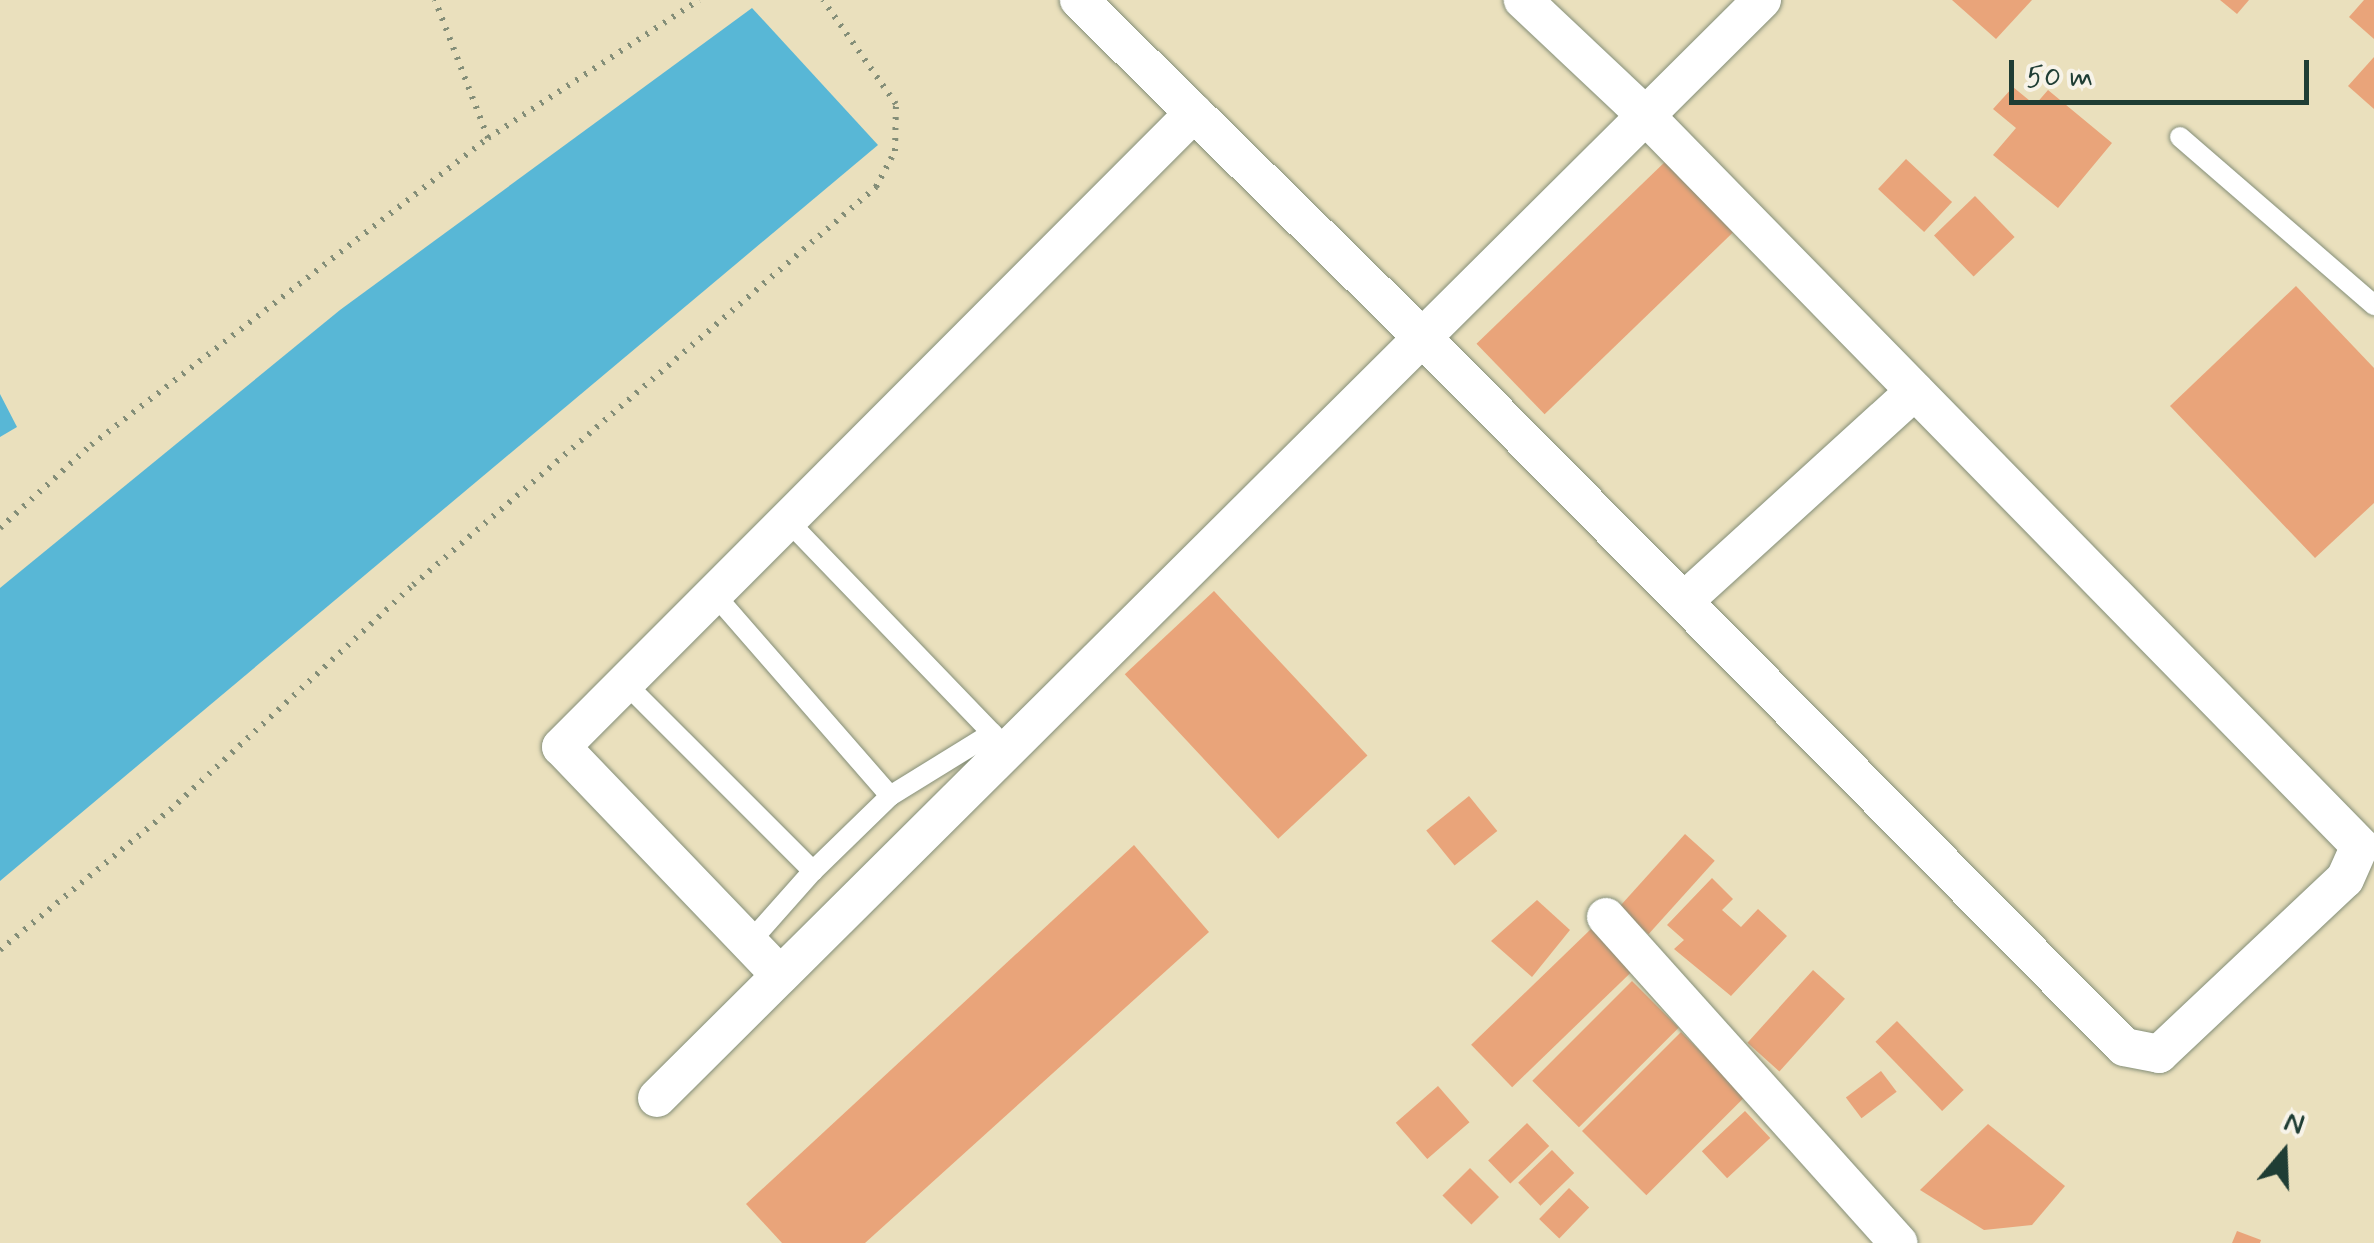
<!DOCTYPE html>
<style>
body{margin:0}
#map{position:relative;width:2374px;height:1243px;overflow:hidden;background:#eae0bd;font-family:Mynerve,sans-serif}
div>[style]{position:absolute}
.water>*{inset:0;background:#58b7d6}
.building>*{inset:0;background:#e9a47a;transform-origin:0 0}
.path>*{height:6px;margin-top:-3px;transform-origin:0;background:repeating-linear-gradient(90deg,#848e78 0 2.5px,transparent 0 10.5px)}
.roads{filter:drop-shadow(0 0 2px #848e78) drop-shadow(0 0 2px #848e78)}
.service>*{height:20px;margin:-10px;padding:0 10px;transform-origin:10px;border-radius:10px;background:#fff}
.minor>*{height:38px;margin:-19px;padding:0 19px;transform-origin:19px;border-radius:19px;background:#fff}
span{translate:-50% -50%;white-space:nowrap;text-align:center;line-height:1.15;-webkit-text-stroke:10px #f7f3e8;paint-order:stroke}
.north{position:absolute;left:2234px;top:1103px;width:100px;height:100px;-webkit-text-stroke:8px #f7f3e8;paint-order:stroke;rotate:19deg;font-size:28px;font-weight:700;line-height:40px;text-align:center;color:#1f3d34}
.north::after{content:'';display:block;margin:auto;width:35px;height:45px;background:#1f3d34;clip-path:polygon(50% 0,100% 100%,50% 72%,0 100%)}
.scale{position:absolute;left:2009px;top:60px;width:300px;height:45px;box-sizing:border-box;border:5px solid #1f3d34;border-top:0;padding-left:12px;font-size:30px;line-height:35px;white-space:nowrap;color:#1f3d34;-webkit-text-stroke:8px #f7f3e8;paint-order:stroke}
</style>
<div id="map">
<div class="water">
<div style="clip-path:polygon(752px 8px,878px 145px,0 881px,0 588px,340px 310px)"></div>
<div style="clip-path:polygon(0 394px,17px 427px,0 437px)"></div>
</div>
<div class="building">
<div style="clip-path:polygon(1952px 0,2032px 0,1996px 39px)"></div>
<div style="clip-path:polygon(2220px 0,2249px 0,2237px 14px)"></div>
<div style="clip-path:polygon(2364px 0,2374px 0,2374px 39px,2349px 17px)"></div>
<div style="clip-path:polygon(2374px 57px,2374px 109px,2348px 86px)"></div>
<div style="clip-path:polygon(2013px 87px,2035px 105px,2048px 90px,2112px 143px,2058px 208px,1993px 155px,2016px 128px,1993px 109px)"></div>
<div style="left:1670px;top:157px;width:98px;height:269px;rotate:46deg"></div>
<div style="left:1906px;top:159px;width:63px;height:41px;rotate:43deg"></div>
<div style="left:1975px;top:196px;width:57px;height:57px;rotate:46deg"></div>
<div style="clip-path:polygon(2296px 286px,2374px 368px,2374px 503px,2315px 558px,2170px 406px)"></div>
<div style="left:1214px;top:591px;width:225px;height:122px;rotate:47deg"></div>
<div style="left:1469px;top:796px;width:45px;height:55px;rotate:51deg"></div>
<div style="left:1685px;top:834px;width:40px;height:99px;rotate:42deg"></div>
<div style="clip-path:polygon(1134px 845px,1209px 932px,865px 1243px,782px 1243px,746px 1204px)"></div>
<div style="clip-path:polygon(1712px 878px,1733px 899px,1722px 910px,1741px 927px,1758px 909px,1787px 936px,1731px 996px,1674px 949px,1684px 940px,1667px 925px)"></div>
<div style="clip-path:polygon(1537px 900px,1570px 930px,1532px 977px,1491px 941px)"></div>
<div style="left:1592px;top:928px;width:59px;height:168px;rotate:46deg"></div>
<div style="left:1813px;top:970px;width:43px;height:98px;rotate:42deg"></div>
<div style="left:1632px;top:981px;width:66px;height:141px;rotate:45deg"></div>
<div style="left:1897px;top:1021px;width:96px;height:30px;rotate:46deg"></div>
<div style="left:1681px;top:1032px;width:91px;height:140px;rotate:45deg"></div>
<div style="left:1881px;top:1071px;width:26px;height:44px;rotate:53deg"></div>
<div style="left:1438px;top:1086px;width:48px;height:56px;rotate:49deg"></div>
<div style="left:1745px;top:1111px;width:37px;height:59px;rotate:47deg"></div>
<div style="left:1527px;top:1123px;width:32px;height:54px;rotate:46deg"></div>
<div style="clip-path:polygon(1988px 1124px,2065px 1186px,2032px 1225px,1984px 1230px,1920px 1190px)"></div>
<div style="left:1552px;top:1150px;width:32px;height:47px;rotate:46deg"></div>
<div style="left:1470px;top:1168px;width:41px;height:39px;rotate:45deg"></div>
<div style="left:1569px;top:1188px;width:28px;height:43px;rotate:44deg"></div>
<div style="clip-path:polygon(2237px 1231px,2261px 1240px,2260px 1243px,2232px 1243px)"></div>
</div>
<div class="path">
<div style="left:488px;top:138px;width:252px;rotate:-33.2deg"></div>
<div style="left:0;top:528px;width:123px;rotate:-42.4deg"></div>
<div style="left:91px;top:445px;width:502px;rotate:-37.71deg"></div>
<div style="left:488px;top:138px;width:148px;rotate:-111deg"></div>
<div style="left:0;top:950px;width:220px;rotate:-39.5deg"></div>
<div style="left:170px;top:810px;width:331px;rotate:-42.8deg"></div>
<div style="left:413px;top:585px;width:611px;rotate:-40.68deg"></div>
<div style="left:876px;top:187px;width:41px;rotate:-62.2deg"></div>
<div style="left:895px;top:151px;width:47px;rotate:-88.8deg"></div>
<div style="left:896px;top:104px;width:127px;rotate:-125.1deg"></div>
</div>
<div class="roads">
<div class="service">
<div style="left:2180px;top:137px;width:257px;rotate:40.9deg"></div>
<div style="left:787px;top:520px;width:308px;rotate:46.1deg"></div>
<div style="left:714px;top:594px;width:268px;rotate:48.9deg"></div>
<div style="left:625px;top:683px;width:266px;rotate:45deg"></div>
<div style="left:813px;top:871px;width:107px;rotate:-44.2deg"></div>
<div style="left:890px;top:796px;width:120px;rotate:-31.7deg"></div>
<div style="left:749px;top:943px;width:96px;rotate:-48.4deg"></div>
</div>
<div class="minor">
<div style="left:1079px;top:0;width:481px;rotate:44.5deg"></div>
<div style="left:1422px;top:337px;width:998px;rotate:45.32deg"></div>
<div style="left:2124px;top:1047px;width:36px;rotate:11deg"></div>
<div style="left:2159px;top:1054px;width:255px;rotate:-43.3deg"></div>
<div style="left:2345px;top:879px;width:36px;rotate:-66deg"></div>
<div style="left:2360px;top:846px;width:1023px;rotate:-134.37deg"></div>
<div style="left:1645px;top:115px;width:168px;rotate:-136.7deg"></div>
<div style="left:1684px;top:601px;width:312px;rotate:-42.3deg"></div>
<div style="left:1606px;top:917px;width:438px;rotate:48.1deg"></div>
<div style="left:780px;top:975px;width:316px;rotate:-133.8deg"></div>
<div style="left:561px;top:747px;width:896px;rotate:-45.05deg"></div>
<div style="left:657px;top:1098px;width:1558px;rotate:-44.82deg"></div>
</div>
</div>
<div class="north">N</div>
<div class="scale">50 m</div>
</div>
